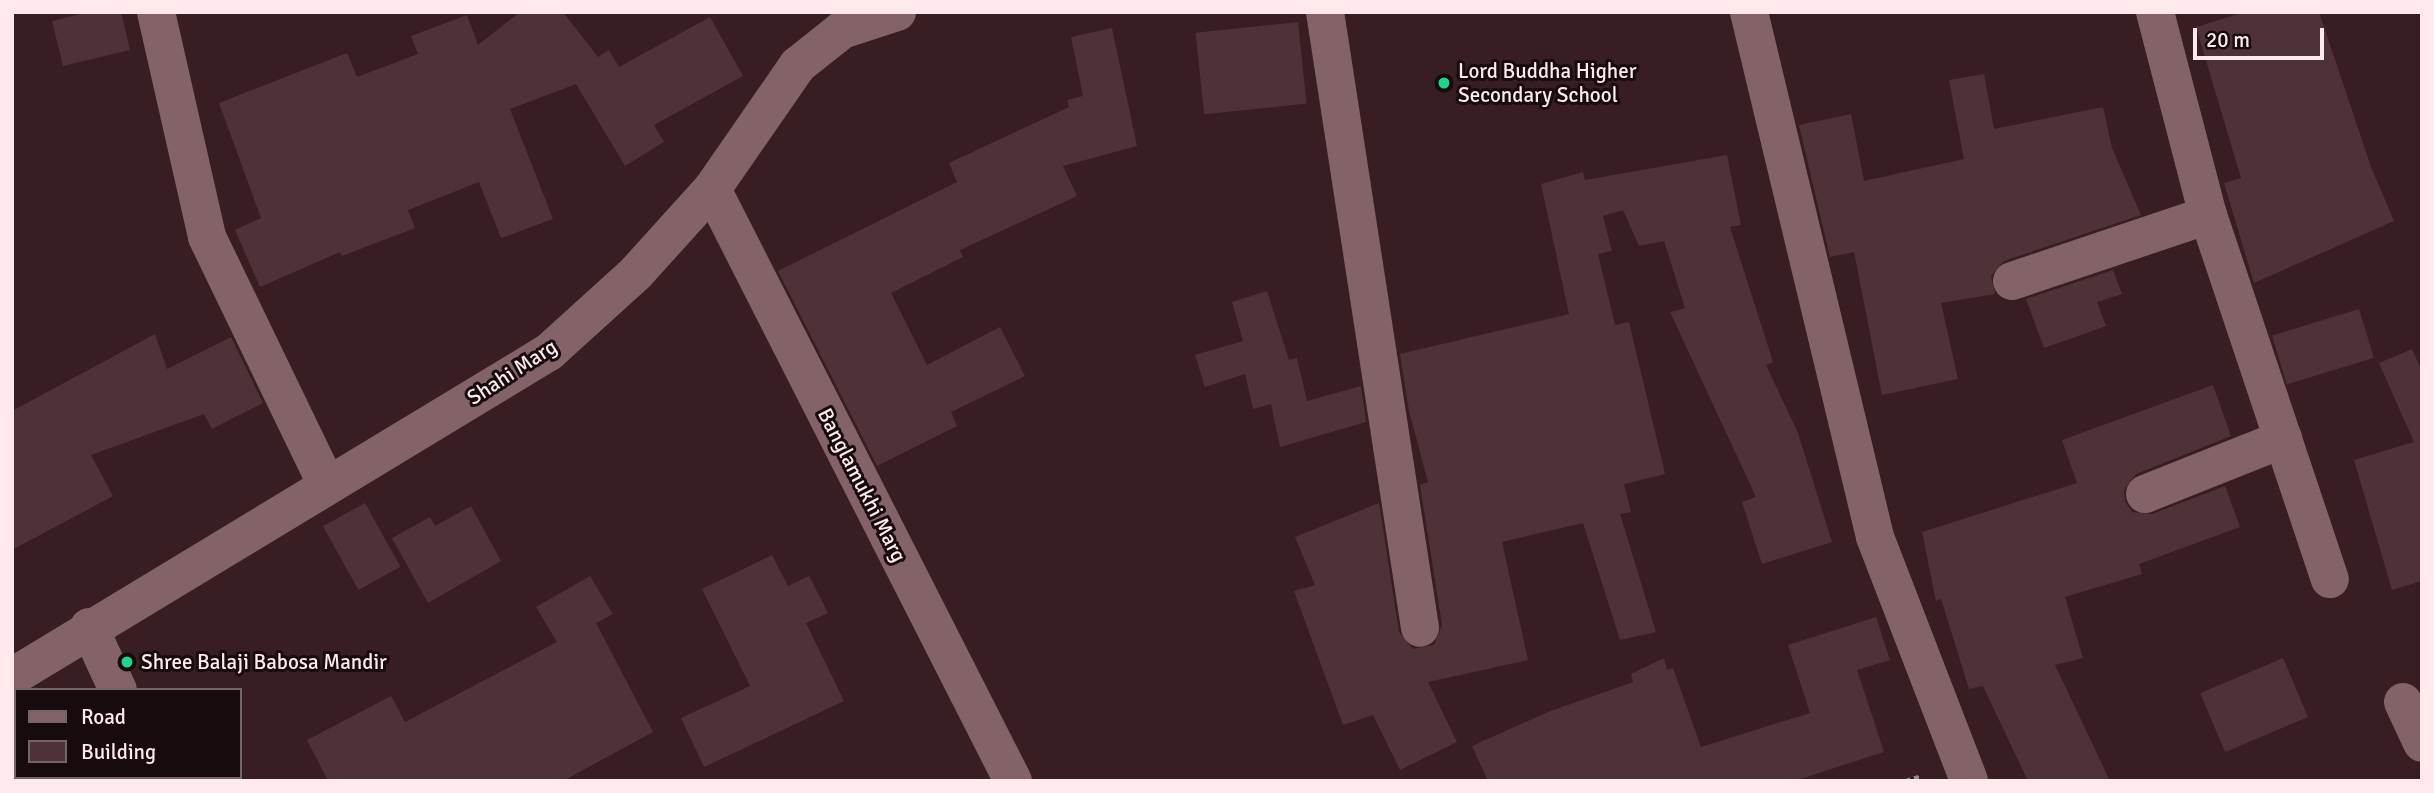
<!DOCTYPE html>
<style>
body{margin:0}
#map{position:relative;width:2434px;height:793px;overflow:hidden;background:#381d22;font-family:Signika,sans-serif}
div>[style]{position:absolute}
.building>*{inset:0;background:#4f3237;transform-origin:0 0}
.path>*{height:4.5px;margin-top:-2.25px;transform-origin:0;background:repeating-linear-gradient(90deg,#9e878b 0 5px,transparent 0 8.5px)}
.minor>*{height:38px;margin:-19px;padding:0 19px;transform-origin:19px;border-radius:19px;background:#846368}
.dots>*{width:19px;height:19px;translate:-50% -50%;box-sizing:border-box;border:4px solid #170b0d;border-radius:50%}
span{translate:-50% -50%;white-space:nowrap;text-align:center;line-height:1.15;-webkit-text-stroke:6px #170b0d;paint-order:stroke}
.poi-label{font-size:21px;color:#feeaed}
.left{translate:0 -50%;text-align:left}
.street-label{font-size:21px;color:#feeaed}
.frame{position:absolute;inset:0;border:14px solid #feeaed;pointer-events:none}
.legend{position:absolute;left:14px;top:688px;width:228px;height:91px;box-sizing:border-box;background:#170b0d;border:2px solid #736467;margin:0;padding:9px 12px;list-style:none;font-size:21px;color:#feeaed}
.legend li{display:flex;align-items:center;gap:14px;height:35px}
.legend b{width:35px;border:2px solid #736467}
.scale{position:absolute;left:2193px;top:28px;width:131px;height:32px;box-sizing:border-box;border:4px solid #feeaed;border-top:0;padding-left:9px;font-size:21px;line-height:24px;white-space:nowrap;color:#feeaed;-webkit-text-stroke:5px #170b0d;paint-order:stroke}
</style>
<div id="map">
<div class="building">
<div style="clip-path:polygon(88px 12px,121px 12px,130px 50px,63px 66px,52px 21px)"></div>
<div style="clip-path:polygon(520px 12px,563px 12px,598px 57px,609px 50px,619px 67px,710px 17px,743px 76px,654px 125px,664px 142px,625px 166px,576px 84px,510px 109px,553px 219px,501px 238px,479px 182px,408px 210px,415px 228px,342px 256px,340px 252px,260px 287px,235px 230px,261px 218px,219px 103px,347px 53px,357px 77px,418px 54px,411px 36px,467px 15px,478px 45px)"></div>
<div style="clip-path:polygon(2245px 12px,2319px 12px,2371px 167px,2394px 221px,2254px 283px,2224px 183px,2241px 178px,2196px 27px)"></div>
<div style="left:1298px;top:22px;width:82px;height:103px;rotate:84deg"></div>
<div style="clip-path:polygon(1112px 28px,1137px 146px,1063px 166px,1077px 196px,960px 250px,963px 257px,891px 293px,927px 365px,1000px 327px,1025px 376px,951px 412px,957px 426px,877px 466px,778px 271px,957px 182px,949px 163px,1069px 107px,1067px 100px,1083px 96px,1071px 37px)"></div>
<div style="clip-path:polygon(1984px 74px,1994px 129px,2103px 107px,2112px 148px,2141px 215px,2004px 261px,1991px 276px,1995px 294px,1941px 303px,1958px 379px,1882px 395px,1854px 252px,1830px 257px,1799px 125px,1851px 114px,1864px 181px,1964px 159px,1949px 80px)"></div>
<div style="clip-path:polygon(1727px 155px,1741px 225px,1730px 227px,1773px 362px,1766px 365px,1798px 433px,1832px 542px,1762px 564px,1742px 502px,1756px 497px,1670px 312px,1685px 308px,1664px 241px,1639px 246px,1623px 210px,1603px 216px,1612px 251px,1598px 254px,1615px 325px,1629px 322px,1665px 474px,1624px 484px,1631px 512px,1620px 514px,1656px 632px,1620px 640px,1583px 523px,1502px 542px,1528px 660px,1428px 682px,1457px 742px,1400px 770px,1373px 715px,1343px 725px,1294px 591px,1315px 585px,1295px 537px,1379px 503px,1399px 632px,1413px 649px,1434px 645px,1442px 625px,1420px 485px,1428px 482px,1409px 411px,1400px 354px,1569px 314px,1541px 184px,1583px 172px,1585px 180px)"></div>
<div style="clip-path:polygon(2113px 270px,2122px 294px,2097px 302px,2106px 326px,2044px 348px,2026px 299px)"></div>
<div style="clip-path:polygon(1267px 291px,1289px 360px,1297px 358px,1307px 401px,1361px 386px,1366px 422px,1280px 447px,1271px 404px,1253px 409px,1245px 374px,1205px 387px,1195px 355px,1243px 341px,1232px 302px)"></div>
<div style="left:2359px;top:309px;width:51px;height:91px;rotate:73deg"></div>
<div style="clip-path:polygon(155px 334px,167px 369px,231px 337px,263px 403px,212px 429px,204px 414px,91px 455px,113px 496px,12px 550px,12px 411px)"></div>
<div style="clip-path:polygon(2412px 349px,2422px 371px,2422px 581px,2392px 590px,2354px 460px,2414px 442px,2379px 363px)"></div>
<div style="clip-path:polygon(2213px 385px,2231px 436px,2136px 474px,2124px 490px,2125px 501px,2132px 512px,2152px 514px,2225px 486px,2240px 527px,2139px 564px,2142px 574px,2065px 597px,2083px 658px,2055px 665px,2110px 781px,2028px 781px,1983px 686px,1969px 689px,1941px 599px,1936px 601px,1922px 532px,2077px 483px,2062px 440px)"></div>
<div style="left:365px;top:503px;width:73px;height:48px;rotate:61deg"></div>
<div style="clip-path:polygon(471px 506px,501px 561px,428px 603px,392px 538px,430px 517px,435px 526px)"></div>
<div style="clip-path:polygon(772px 555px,788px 586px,809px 576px,828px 613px,806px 623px,844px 701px,704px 767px,681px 718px,750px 686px,702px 589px)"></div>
<div style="clip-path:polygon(590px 576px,613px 614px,596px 623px,653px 732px,563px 781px,328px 781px,307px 740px,391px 696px,405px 722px,557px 642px,536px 607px)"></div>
<div style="clip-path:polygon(1876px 617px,1890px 660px,1857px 670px,1884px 752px,1794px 781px,1488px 781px,1472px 746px,1548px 712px,1633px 682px,1631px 674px,1664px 658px,1667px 670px,1673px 668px,1701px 747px,1810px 713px,1788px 645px)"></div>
<div style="left:2283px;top:658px;width:64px;height:90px;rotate:67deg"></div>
</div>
<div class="path">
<div style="left:1906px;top:781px;width:16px;rotate:-18deg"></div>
</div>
<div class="minor">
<div style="left:156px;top:12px;width:231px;rotate:77.2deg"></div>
<div style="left:207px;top:237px;width:276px;rotate:64.2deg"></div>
<div style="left:1325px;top:12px;width:623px;rotate:81.23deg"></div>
<div style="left:1749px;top:12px;width:540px;rotate:76.5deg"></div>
<div style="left:1875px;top:537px;width:261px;rotate:68.9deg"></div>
<div style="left:2155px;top:12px;width:210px;rotate:75.4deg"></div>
<div style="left:2208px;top:215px;width:384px;rotate:71.5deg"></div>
<div style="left:712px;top:189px;width:664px;rotate:63.05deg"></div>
<div style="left:2012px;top:281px;width:207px;rotate:-18.6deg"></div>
<div style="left:2145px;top:494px;width:149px;rotate:-21.7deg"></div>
<div style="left:89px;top:627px;width:69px;rotate:65.3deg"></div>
<div style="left:12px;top:677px;width:628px;rotate:-31.18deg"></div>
<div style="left:549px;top:352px;width:118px;rotate:-42.2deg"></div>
<div style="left:636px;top:273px;width:113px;rotate:-47.9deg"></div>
<div style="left:712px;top:189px;width:151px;rotate:-55.3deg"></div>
<div style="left:798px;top:65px;width:56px;rotate:-38.5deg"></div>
<div style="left:842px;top:30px;width:58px;rotate:-18.1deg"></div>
<div style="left:2403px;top:702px;width:45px;rotate:65.1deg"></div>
<div style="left:160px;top:777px;width:4px;rotate:63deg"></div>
</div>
<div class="dots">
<div style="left:1444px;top:83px;background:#17d989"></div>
<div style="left:127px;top:662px;background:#17d989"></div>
</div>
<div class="poi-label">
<span class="left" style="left:1458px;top:83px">Lord Buddha Higher<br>Secondary School</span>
<span class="left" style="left:141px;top:662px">Shree Balaji Babosa Mandir</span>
</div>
<div class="street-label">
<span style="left:512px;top:372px;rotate:-33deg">Shahi Marg</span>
<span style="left:862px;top:485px;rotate:63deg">Banglamukhi Marg</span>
</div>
<div class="frame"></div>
<ul class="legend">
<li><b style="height:9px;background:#846368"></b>Road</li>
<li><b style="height:19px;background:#4f3237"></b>Building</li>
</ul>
<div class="scale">20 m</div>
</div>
